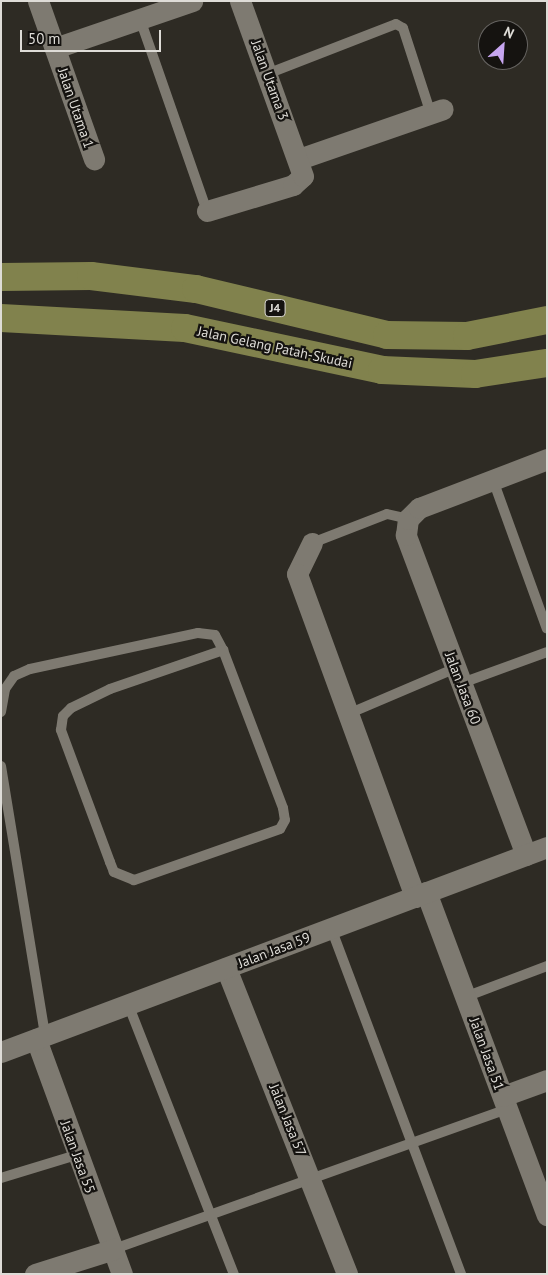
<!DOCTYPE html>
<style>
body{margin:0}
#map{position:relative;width:548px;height:1275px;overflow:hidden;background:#2e2b24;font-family:"PT Sans",sans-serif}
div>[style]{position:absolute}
.service>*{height:10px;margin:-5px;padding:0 5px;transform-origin:5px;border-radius:5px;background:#7e7a71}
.minor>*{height:21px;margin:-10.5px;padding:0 10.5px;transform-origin:10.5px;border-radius:10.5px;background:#7e7a71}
.primary>*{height:28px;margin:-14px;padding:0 14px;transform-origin:14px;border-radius:14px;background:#81824d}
span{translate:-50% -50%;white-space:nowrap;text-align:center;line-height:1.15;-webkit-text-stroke:4.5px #151310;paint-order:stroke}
.shield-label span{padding:1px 4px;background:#151310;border:1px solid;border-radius:4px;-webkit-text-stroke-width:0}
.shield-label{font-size:12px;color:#dedcd7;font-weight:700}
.street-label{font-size:14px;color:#dedcd7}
.frame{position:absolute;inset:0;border:2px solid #dedcd7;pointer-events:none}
.north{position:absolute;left:478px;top:20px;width:50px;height:50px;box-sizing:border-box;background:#151310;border:1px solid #656360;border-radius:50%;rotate:26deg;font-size:14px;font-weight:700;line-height:20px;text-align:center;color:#dedcd7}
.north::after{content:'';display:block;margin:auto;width:18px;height:22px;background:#c7a6f0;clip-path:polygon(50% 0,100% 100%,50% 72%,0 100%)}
.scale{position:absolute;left:20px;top:30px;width:141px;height:22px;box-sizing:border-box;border:2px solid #dedcd7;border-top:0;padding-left:6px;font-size:15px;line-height:18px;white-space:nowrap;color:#dedcd7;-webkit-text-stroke:4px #151310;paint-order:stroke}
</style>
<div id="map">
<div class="service">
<div style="left:140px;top:19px;width:203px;rotate:70.8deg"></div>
<div style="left:267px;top:74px;width:138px;rotate:-21.2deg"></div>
<div style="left:396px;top:24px;width:8px;rotate:30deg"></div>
<div style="left:403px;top:28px;width:90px;rotate:72deg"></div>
<div style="left:493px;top:480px;width:158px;rotate:70.1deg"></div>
<div style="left:312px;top:543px;width:80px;rotate:-21.1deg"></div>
<div style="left:387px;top:514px;width:22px;rotate:13deg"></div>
<div style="left:462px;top:683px;width:90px;rotate:-20deg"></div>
<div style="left:1px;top:712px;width:23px;rotate:-80deg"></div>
<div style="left:5px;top:689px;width:16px;rotate:-55deg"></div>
<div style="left:14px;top:676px;width:17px;rotate:-24deg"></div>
<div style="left:30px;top:669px;width:172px;rotate:-12.1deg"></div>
<div style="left:198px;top:633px;width:17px;rotate:7deg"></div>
<div style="left:215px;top:635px;width:17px;rotate:62deg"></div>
<div style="left:223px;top:650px;width:169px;rotate:69.2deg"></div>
<div style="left:283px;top:808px;width:12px;rotate:81deg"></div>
<div style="left:285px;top:820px;width:10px;rotate:119deg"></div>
<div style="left:280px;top:829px;width:155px;rotate:160.7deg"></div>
<div style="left:134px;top:880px;width:22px;rotate:-158deg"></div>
<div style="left:114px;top:872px;width:11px;rotate:-112deg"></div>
<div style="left:110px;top:862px;width:141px;rotate:-110.4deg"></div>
<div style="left:61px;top:730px;width:14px;rotate:-82deg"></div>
<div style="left:63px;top:716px;width:11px;rotate:-45deg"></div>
<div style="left:71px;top:708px;width:43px;rotate:-26deg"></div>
<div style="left:110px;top:689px;width:120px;rotate:-19deg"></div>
<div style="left:348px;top:714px;width:117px;rotate:-23.1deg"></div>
<div style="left:1px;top:766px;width:274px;rotate:80.7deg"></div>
<div style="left:331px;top:928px;width:370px;rotate:69.4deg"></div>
<div style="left:465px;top:997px;width:88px;rotate:-20.7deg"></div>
<div style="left:128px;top:1004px;width:290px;rotate:68.6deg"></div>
<div style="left:1px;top:1178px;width:78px;rotate:-17deg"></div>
<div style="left:114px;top:1249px;width:417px;rotate:-19.6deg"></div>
</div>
<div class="minor">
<div style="left:38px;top:1px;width:168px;rotate:70.5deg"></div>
<div style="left:55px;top:48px;width:145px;rotate:-18.9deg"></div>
<div style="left:299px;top:159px;width:152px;rotate:-19.1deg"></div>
<div style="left:207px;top:211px;width:90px;rotate:-16.8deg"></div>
<div style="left:293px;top:185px;width:13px;rotate:-42deg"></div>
<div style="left:303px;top:176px;width:186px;rotate:-109.8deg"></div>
<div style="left:312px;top:543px;width:34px;rotate:116deg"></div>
<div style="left:297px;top:574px;width:344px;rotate:69.9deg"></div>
<div style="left:526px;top:855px;width:342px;rotate:-110.6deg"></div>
<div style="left:406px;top:535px;width:16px;rotate:-83deg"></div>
<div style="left:408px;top:519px;width:16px;rotate:-45deg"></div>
<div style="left:419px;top:508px;width:137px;rotate:-20.9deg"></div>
<div style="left:426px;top:892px;width:345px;rotate:69.5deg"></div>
<div style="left:226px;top:968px;width:329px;rotate:68.4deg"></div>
<div style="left:36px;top:1039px;width:250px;rotate:69.9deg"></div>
<div style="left:1px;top:1052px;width:583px;rotate:-20.58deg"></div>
<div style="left:503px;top:1096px;width:47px;rotate:-20deg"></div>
<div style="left:35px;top:1274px;width:83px;rotate:-17.6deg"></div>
</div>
<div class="primary">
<div style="left:1px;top:277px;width:90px;rotate:-0.6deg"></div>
<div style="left:91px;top:276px;width:106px;rotate:7.1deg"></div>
<div style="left:196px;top:289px;width:196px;rotate:13.5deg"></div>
<div style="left:387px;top:335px;width:80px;rotate:0.7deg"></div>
<div style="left:467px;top:336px;width:82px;rotate:-11.3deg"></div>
<div style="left:1px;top:318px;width:184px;rotate:3.1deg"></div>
<div style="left:185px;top:328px;width:201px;rotate:12deg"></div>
<div style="left:382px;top:370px;width:93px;rotate:2.5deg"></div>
<div style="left:475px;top:374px;width:73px;rotate:-8.7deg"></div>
</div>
<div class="shield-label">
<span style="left:275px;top:308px">J4</span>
</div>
<div class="street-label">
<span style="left:270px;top:80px;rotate:70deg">Jalan Utama 3</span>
<span style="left:76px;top:108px;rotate:71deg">Jalan Utama 1</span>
<span style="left:275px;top:347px;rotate:12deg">Jalan Gelang Patah-Skudai</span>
<span style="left:463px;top:688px;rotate:69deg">Jalan Jasa 60</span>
<span style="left:274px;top:950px;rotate:-21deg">Jalan Jasa 59</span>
<span style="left:487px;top:1054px;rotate:70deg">Jalan Jasa 51</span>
<span style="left:288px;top:1120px;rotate:68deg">Jalan Jasa 57</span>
<span style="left:78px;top:1157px;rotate:70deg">Jalan Jasa 55</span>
</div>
<div class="frame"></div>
<div class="north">N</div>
<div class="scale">50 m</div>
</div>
